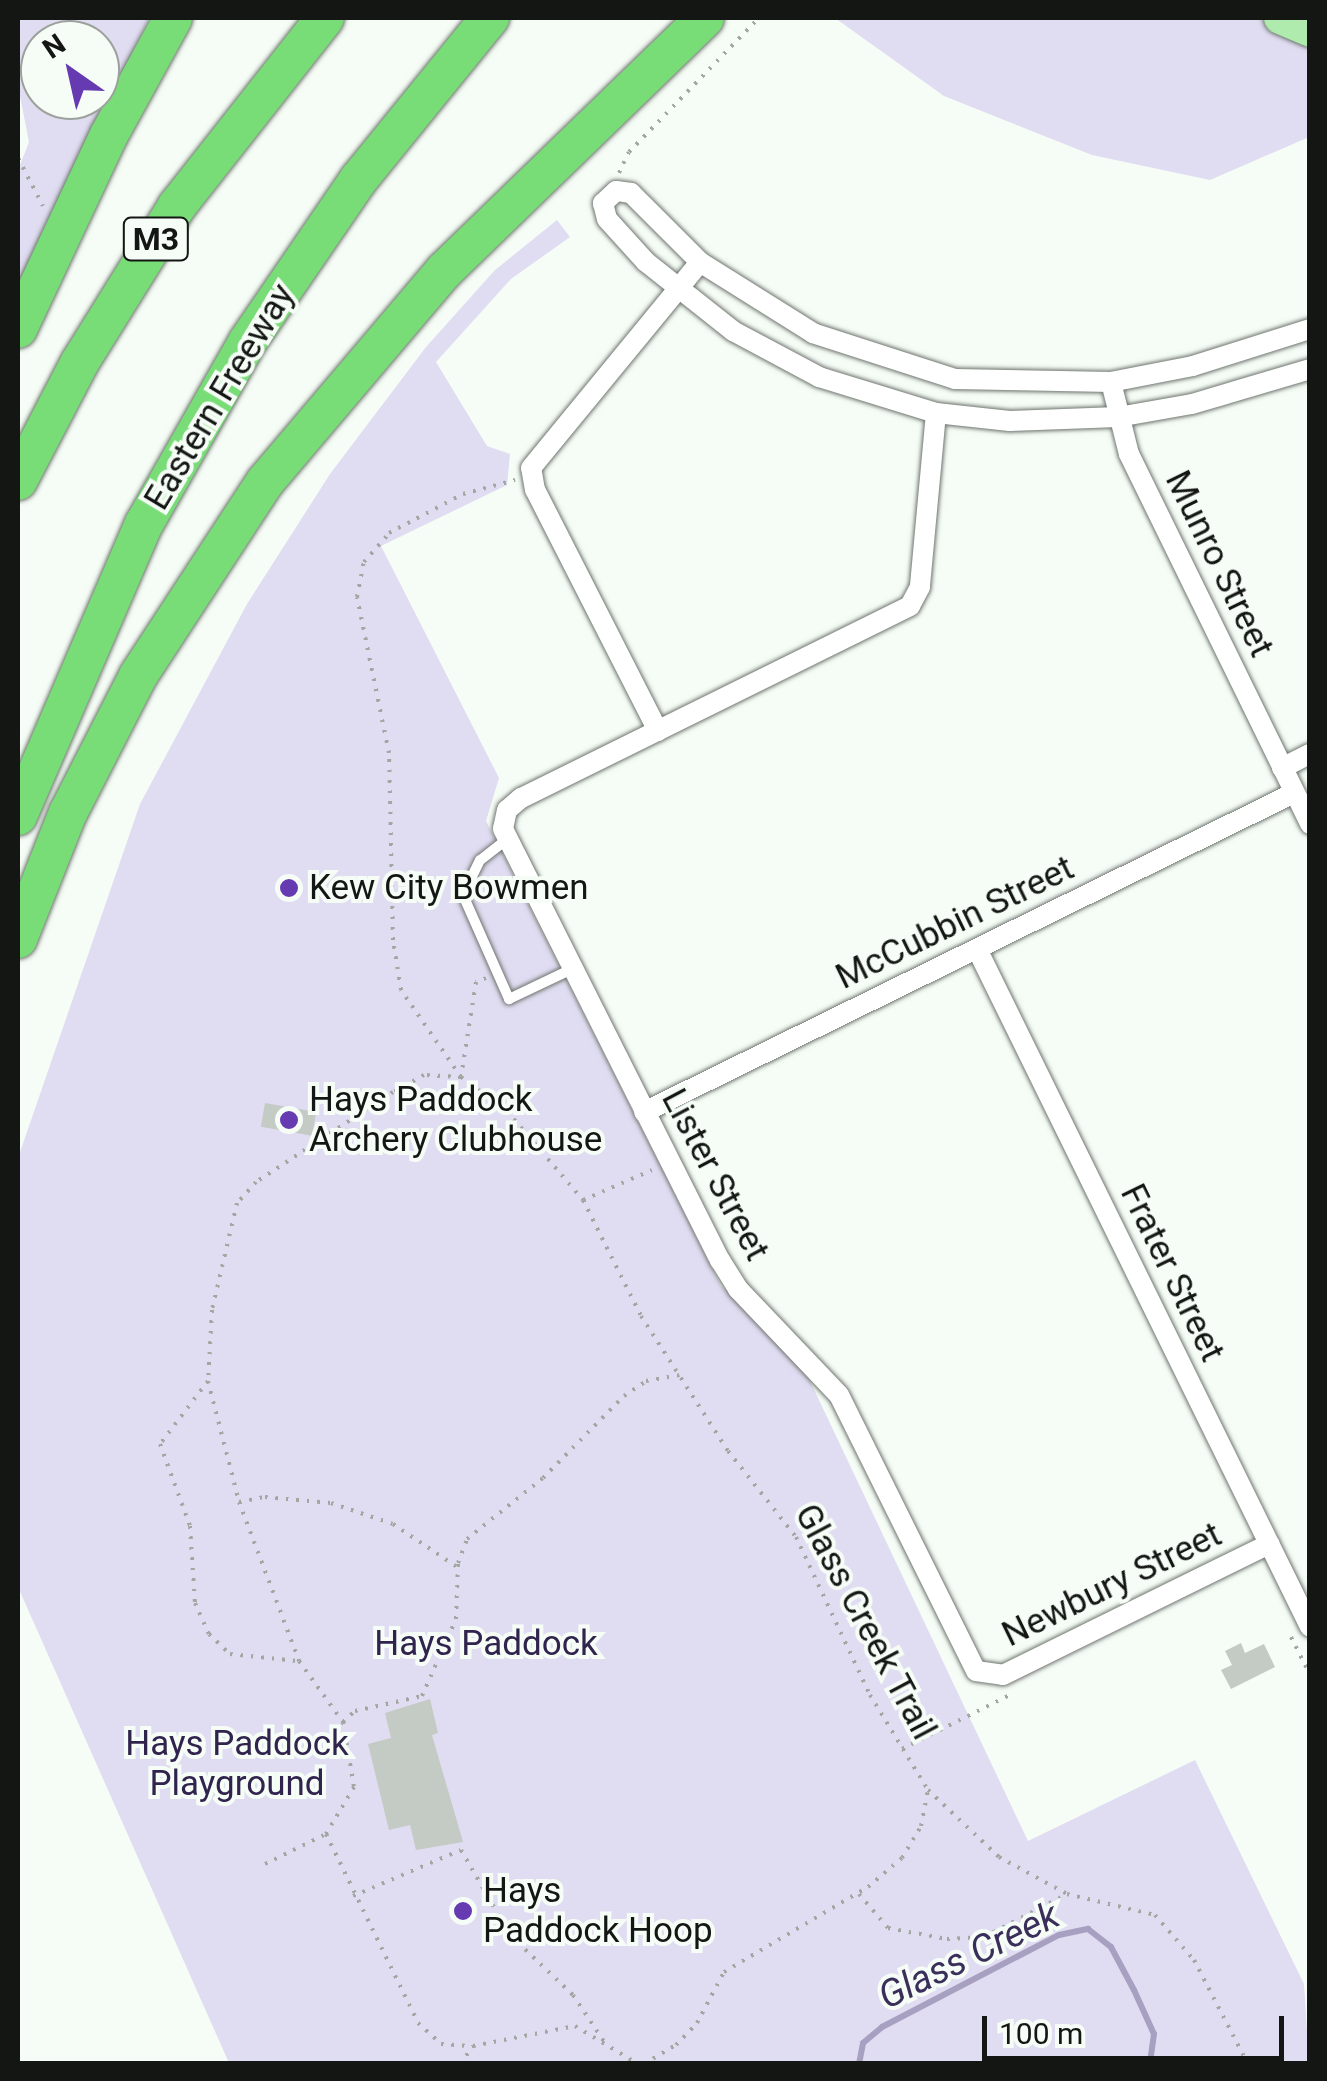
<!DOCTYPE html>
<style>
body{margin:0}
#map{position:relative;width:1327px;height:2081px;overflow:hidden;background:#f6fdf6;font-family:Roboto,sans-serif}
div>[style]{position:absolute}
.green>*{inset:0;background:#e0dcf2}
.stream>*{height:6px;margin:-3px;padding:0 3px;transform-origin:3px;border-radius:3px;background:#a7a0c0}
.building>*{inset:0;background:#c4cac4;transform-origin:0 0}
.path>*{height:4px;margin-top:-2px;transform-origin:0;background:repeating-linear-gradient(90deg,#a2a7a2 0 2.5px,transparent 0 10.5px)}
.roads{filter:drop-shadow(0 0 2px #6f756f) drop-shadow(0 0 2px #6f756f)}
.lane>*{height:10px;margin:-5px;padding:0 5px;transform-origin:5px;border-radius:5px;background:#fff}
.street>*{height:20px;margin:-10px;padding:0 10px;transform-origin:10px;border-radius:10px;background:#fff}
.primary>*{height:32px;margin:-16px;padding:0 16px;transform-origin:16px;border-radius:16px;background:#aeebad}
.highway>*{height:38px;margin:-19px;padding:0 19px;transform-origin:19px;border-radius:19px;background:#78dd77}
.dots>*{width:28px;height:28px;translate:-50% -50%;box-sizing:border-box;border:5px solid #f6fdf6;border-radius:50%}
span{translate:-50% -50%;white-space:nowrap;text-align:center;line-height:1.15;-webkit-text-stroke:8px #f6fdf6;paint-order:stroke}
.shield-label span{padding:2px 8px;background:#f6fdf6;border:2px solid;border-radius:8px;-webkit-text-stroke-width:0}
.shield-label{font-size:32px;color:#141614;font-weight:700}
.street-label{font-size:35px;color:#141614}
.poi-label{font-size:35px;color:#141614}
.left{translate:0 -50%;text-align:left}
.park-label{font-size:35px;color:#30234e}
.water-label{font-size:38px;color:#3a2e5a;font-style:italic}
.frame{position:absolute;inset:0;border:20px solid #141614;pointer-events:none}
.north{position:absolute;left:20px;top:20px;width:100px;height:100px;box-sizing:border-box;background:#f6fdf6;border:2px solid #9ca19c;border-radius:50%;rotate:326deg;font-size:28px;font-weight:700;line-height:40px;text-align:center;color:#141614}
.north::after{content:'';display:block;margin:auto;width:35px;height:45px;background:#663bb2;clip-path:polygon(50% 0,100% 100%,50% 72%,0 100%)}
.scale{position:absolute;left:982px;top:2016px;width:302px;height:45px;box-sizing:border-box;border:5px solid #141614;border-top:0;padding-left:12px;font-size:30px;line-height:35px;white-space:nowrap;color:#141614;-webkit-text-stroke:8px #f6fdf6;paint-order:stroke}
</style>
<div id="map">
<div class="green">
<div style="clip-path:polygon(evenodd,18px 18px,149px 18px,18px 289px,18px 170px,29px 142px,18px 86px,18px 18px,40px 40px,100px 40px,100px 100px,40px 100px,40px 40px)"></div>
<div style="clip-path:polygon(835px 18px,1309px 18px,1309px 137px,1210px 180px,1092px 155px,944px 96px)"></div>
<div style="clip-path:polygon(557px 220px,570px 237px,511px 279px,436px 362px,487px 446px,510px 454px,507px 485px,381px 546px,499px 778px,486px 821px,721px 1286px,801px 1362px,1028px 1841px,1195px 1760px,1304px 1984px,1309px 2063px,229px 2063px,18px 1587px,18px 1158px,140px 804px,247px 604px,330px 474px,426px 347px,495px 270px)"></div>
</div>
<div class="stream">
<div style="left:859px;top:2064px;width:21px;rotate:-79deg"></div>
<div style="left:863px;top:2043px;width:25px;rotate:-40deg"></div>
<div style="left:882px;top:2027px;width:199px;rotate:-27.5deg"></div>
<div style="left:1059px;top:1935px;width:30px;rotate:-12deg"></div>
<div style="left:1088px;top:1929px;width:29px;rotate:38deg"></div>
<div style="left:1111px;top:1947px;width:49px;rotate:61.9deg"></div>
<div style="left:1134px;top:1990px;width:48px;rotate:65.6deg"></div>
<div style="left:1154px;top:2034px;width:30px;rotate:98deg"></div>
</div>
<div class="building">
<div style="left:265px;top:1103px;width:52px;height:24px;rotate:10deg"></div>
<div style="clip-path:polygon(1241px 1643px,1245px 1653px,1264px 1644px,1275px 1667px,1231px 1689px,1221px 1670px,1232px 1665px,1225px 1651px)"></div>
<div style="clip-path:polygon(430px 1699px,438px 1733px,432px 1735px,463px 1842px,416px 1850px,410px 1825px,389px 1830px,368px 1744px,391px 1738px,385px 1713px)"></div>
</div>
<div class="path">
<div style="left:18px;top:158px;width:54px;rotate:62.5deg"></div>
<div style="left:619px;top:173px;width:23px;rotate:-65deg"></div>
<div style="left:629px;top:152px;width:187px;rotate:-45.9deg"></div>
<div style="left:486px;top:978px;width:11px;rotate:158deg"></div>
<div style="left:476px;top:982px;width:96px;rotate:99deg"></div>
<div style="left:461px;top:1077px;width:57px;rotate:36.5deg"></div>
<div style="left:507px;top:1111px;width:117px;rotate:49.5deg"></div>
<div style="left:583px;top:1200px;width:130px;rotate:63.4deg"></div>
<div style="left:641px;top:1316px;width:161px;rotate:57.2deg"></div>
<div style="left:728px;top:1451px;width:110px;rotate:51.7deg"></div>
<div style="left:796px;top:1537px;width:174px;rotate:64.9deg"></div>
<div style="left:870px;top:1695px;width:111px;rotate:58.6deg"></div>
<div style="left:928px;top:1790px;width:98px;rotate:43.3deg"></div>
<div style="left:999px;top:1857px;width:77px;rotate:28.6deg"></div>
<div style="left:1067px;top:1894px;width:90px;rotate:13.4deg"></div>
<div style="left:1155px;top:1915px;width:60px;rotate:49.1deg"></div>
<div style="left:1194px;top:1960px;width:117px;rotate:62.6deg"></div>
<div style="left:461px;top:1077px;width:37px;rotate:-177deg"></div>
<div style="left:424px;top:1075px;width:35px;rotate:151deg"></div>
<div style="left:393px;top:1092px;width:164px;rotate:146.7deg"></div>
<div style="left:256px;top:1182px;width:28px;rotate:132deg"></div>
<div style="left:237px;top:1203px;width:110px;rotate:103.2deg"></div>
<div style="left:212px;top:1310px;width:71px;rotate:93.2deg"></div>
<div style="left:208px;top:1381px;width:125px;rotate:75.6deg"></div>
<div style="left:239px;top:1502px;width:170px;rotate:69.3deg"></div>
<div style="left:299px;top:1661px;width:75px;rotate:54.2deg"></div>
<div style="left:343px;top:1722px;width:66px;rotate:80.4deg"></div>
<div style="left:354px;top:1787px;width:55px;rotate:120.8deg"></div>
<div style="left:326px;top:1834px;width:210px;rotate:64deg"></div>
<div style="left:418px;top:2023px;width:31px;rotate:42deg"></div>
<div style="left:441px;top:2044px;width:32px;rotate:4deg"></div>
<div style="left:473px;top:2046px;width:104px;rotate:-11.1deg"></div>
<div style="left:575px;top:2026px;width:74px;rotate:31.1deg"></div>
<div style="left:461px;top:1077px;width:106px;rotate:-124.6deg"></div>
<div style="left:401px;top:990px;width:51px;rotate:-99.1deg"></div>
<div style="left:393px;top:940px;width:187px;rotate:-91.2deg"></div>
<div style="left:389px;top:753px;width:159px;rotate:-101.6deg"></div>
<div style="left:357px;top:597px;width:36px;rotate:-79deg"></div>
<div style="left:364px;top:562px;width:38px;rotate:-49deg"></div>
<div style="left:389px;top:533px;width:84px;rotate:-27.8deg"></div>
<div style="left:463px;top:494px;width:54px;rotate:-15.1deg"></div>
<div style="left:583px;top:1200px;width:75px;rotate:-23.5deg"></div>
<div style="left:208px;top:1381px;width:79px;rotate:127.3deg"></div>
<div style="left:160px;top:1444px;width:87px;rotate:69.9deg"></div>
<div style="left:190px;top:1526px;width:77px;rotate:86.3deg"></div>
<div style="left:195px;top:1603px;width:34px;rotate:66deg"></div>
<div style="left:209px;top:1634px;width:29px;rotate:44deg"></div>
<div style="left:230px;top:1654px;width:68px;rotate:5.9deg"></div>
<div style="left:239px;top:1502px;width:26px;rotate:-11deg"></div>
<div style="left:265px;top:1497px;width:66px;rotate:5.2deg"></div>
<div style="left:331px;top:1503px;width:65px;rotate:18.7deg"></div>
<div style="left:393px;top:1524px;width:77px;rotate:33.9deg"></div>
<div style="left:1291px;top:1637px;width:42px;rotate:63.4deg"></div>
<div style="left:343px;top:1722px;width:16px;rotate:-43deg"></div>
<div style="left:355px;top:1711px;width:69px;rotate:-12.6deg"></div>
<div style="left:422px;top:1696px;width:84px;rotate:-66.2deg"></div>
<div style="left:456px;top:1619px;width:56px;rotate:-88deg"></div>
<div style="left:458px;top:1563px;width:26px;rotate:-69deg"></div>
<div style="left:467px;top:1539px;width:97px;rotate:-38.8deg"></div>
<div style="left:543px;top:1478px;width:115px;rotate:-45.4deg"></div>
<div style="left:624px;top:1396px;width:27px;rotate:-34deg"></div>
<div style="left:646px;top:1381px;width:34px;rotate:-10deg"></div>
<div style="left:902px;top:1749px;width:121px;rotate:-26.6deg"></div>
<div style="left:265px;top:1864px;width:68px;rotate:-26.2deg"></div>
<div style="left:859px;top:1894px;width:45px;rotate:49.5deg"></div>
<div style="left:888px;top:1928px;width:60px;rotate:10.6deg"></div>
<div style="left:947px;top:1939px;width:37px;rotate:-3deg"></div>
<div style="left:984px;top:1937px;width:93px;rotate:-27.4deg"></div>
<div style="left:353px;top:1896px;width:117px;rotate:-23.1deg"></div>
<div style="left:461px;top:1850px;width:98px;rotate:60deg"></div>
<div style="left:510px;top:1935px;width:87px;rotate:43.6deg"></div>
<div style="left:573px;top:1995px;width:61px;rotate:56.3deg"></div>
<div style="left:460px;top:2064px;width:22px;rotate:-54deg"></div>
<div style="left:644px;top:2064px;width:37px;rotate:-31deg"></div>
<div style="left:676px;top:2045px;width:30px;rotate:-46deg"></div>
<div style="left:697px;top:2023px;width:58px;rotate:-62.1deg"></div>
<div style="left:724px;top:1972px;width:167px;rotate:-30.6deg"></div>
<div style="left:868px;top:1887px;width:45px;rotate:-40.5deg"></div>
<div style="left:902px;top:1858px;width:37px;rotate:-59deg"></div>
<div style="left:921px;top:1826px;width:37px;rotate:-79deg"></div>
</div>
<div class="roads">
<div class="lane">
<div style="left:506px;top:840px;width:33px;rotate:142deg"></div>
<div style="left:480px;top:860px;width:39px;rotate:116deg"></div>
<div style="left:463px;top:895px;width:114px;rotate:66.1deg"></div>
<div style="left:509px;top:999px;width:70px;rotate:-25.5deg"></div>
</div>
<div class="street">
<div style="left:1310px;top:329px;width:123px;rotate:162.5deg"></div>
<div style="left:1193px;top:366px;width:84px;rotate:169deg"></div>
<div style="left:1111px;top:382px;width:156px;rotate:-178.9deg"></div>
<div style="left:955px;top:379px;width:149px;rotate:-162.1deg"></div>
<div style="left:813px;top:333px;width:133px;rotate:-147.9deg"></div>
<div style="left:700px;top:262px;width:98px;rotate:-135deg"></div>
<div style="left:631px;top:193px;width:15px;rotate:-172deg"></div>
<div style="left:616px;top:191px;width:18px;rotate:137deg"></div>
<div style="left:603px;top:203px;width:16px;rotate:76deg"></div>
<div style="left:607px;top:219px;width:58px;rotate:47.8deg"></div>
<div style="left:646px;top:262px;width:111px;rotate:38.4deg"></div>
<div style="left:733px;top:331px;width:98px;rotate:28.1deg"></div>
<div style="left:819px;top:377px;width:122px;rotate:17.1deg"></div>
<div style="left:936px;top:413px;width:74px;rotate:6.2deg"></div>
<div style="left:1010px;top:421px;width:108px;rotate:-2.1deg"></div>
<div style="left:1118px;top:417px;width:75px;rotate:-10deg"></div>
<div style="left:1192px;top:404px;width:123px;rotate:-16.5deg"></div>
<div style="left:1111px;top:382px;width:74px;rotate:76deg"></div>
<div style="left:1129px;top:454px;width:412px;rotate:63.9deg"></div>
<div style="left:936px;top:413px;width:175px;rotate:95.3deg"></div>
<div style="left:920px;top:587px;width:21px;rotate:118deg"></div>
<div style="left:910px;top:606px;width:434px;rotate:153.7deg"></div>
<div style="left:521px;top:798px;width:18px;rotate:139deg"></div>
<div style="left:507px;top:810px;width:19px;rotate:102deg"></div>
<div style="left:503px;top:829px;width:483px;rotate:63.3deg"></div>
<div style="left:720px;top:1260px;width:34px;rotate:58deg"></div>
<div style="left:738px;top:1289px;width:146px;rotate:46.4deg"></div>
<div style="left:839px;top:1395px;width:308px;rotate:63.6deg"></div>
<div style="left:976px;top:1671px;width:27px;rotate:8deg"></div>
<div style="left:1003px;top:1675px;width:297px;rotate:-26.2deg"></div>
<div style="left:658px;top:731px;width:271px;rotate:-117deg"></div>
<div style="left:535px;top:490px;width:22px;rotate:-100deg"></div>
<div style="left:531px;top:468px;width:266px;rotate:-50.6deg"></div>
<div style="left:1282px;top:768px;width:31px;rotate:-27deg"></div>
<div style="left:977px;top:949px;width:755px;rotate:63.84deg"></div>
<div style="left:644px;top:1112px;width:724px;rotate:-26.14deg"></div>
</div>
<div class="primary">
<div style="left:1280px;top:18px;width:33px;rotate:23deg"></div>
</div>
<div class="highway">
<div style="left:18px;top:329px;width:214px;rotate:-64.9deg"></div>
<div style="left:109px;top:135px;width:133px;rotate:-61.3deg"></div>
<div style="left:18px;top:481px;width:134px;rotate:-62.5deg"></div>
<div style="left:80px;top:362px;width:184px;rotate:-58.1deg"></div>
<div style="left:177px;top:206px;width:239px;rotate:-51.8deg"></div>
<div style="left:18px;top:816px;width:318px;rotate:-66.7deg"></div>
<div style="left:144px;top:524px;width:210px;rotate:-60.4deg"></div>
<div style="left:248px;top:341px;width:196px;rotate:-55.6deg"></div>
<div style="left:359px;top:179px;width:208px;rotate:-50.9deg"></div>
<div style="left:18px;top:939px;width:136px;rotate:-68.4deg"></div>
<div style="left:68px;top:813px;width:154px;rotate:-62.9deg"></div>
<div style="left:138px;top:676px;width:232px;rotate:-56.8deg"></div>
<div style="left:265px;top:482px;width:277px;rotate:-49.7deg"></div>
<div style="left:444px;top:271px;width:363px;rotate:-44.1deg"></div>
</div>
</div>
<div class="dots">
<div style="left:289px;top:888px;background:#663bb2"></div>
<div style="left:289px;top:1120px;background:#663bb2"></div>
<div style="left:463px;top:1911px;background:#663bb2"></div>
</div>
<div class="shield-label">
<span style="left:156px;top:239px">M3</span>
</div>
<div class="street-label">
<span style="left:220px;top:397px;rotate:-59deg">Eastern Freeway</span>
<span style="left:1219px;top:564px;rotate:64deg">Munro Street</span>
<span style="left:955px;top:923px;rotate:-26deg">McCubbin Street</span>
<span style="left:715px;top:1175px;rotate:62deg">Lister Street</span>
<span style="left:1172px;top:1273px;rotate:64deg">Frater Street</span>
<span style="left:1112px;top:1585px;rotate:-26deg">Newbury Street</span>
<span style="left:865px;top:1622px;rotate:62deg">Glass Creek Trail</span>
</div>
<div class="poi-label">
<span class="left" style="left:309px;top:888px">Kew City Bowmen</span>
<span class="left" style="left:309px;top:1120px">Hays Paddock<br>Archery Clubhouse</span>
<span class="left" style="left:483px;top:1911px">Hays<br>Paddock Hoop</span>
</div>
<div class="park-label">
<span style="left:486px;top:1644px">Hays Paddock</span>
<span style="left:237px;top:1764px">Hays Paddock<br>Playground</span>
</div>
<div class="water-label">
<span style="left:969px;top:1956px;rotate:-26deg">Glass Creek</span>
</div>
<div class="frame"></div>
<div class="north">N</div>
<div class="scale">100 m</div>
</div>
